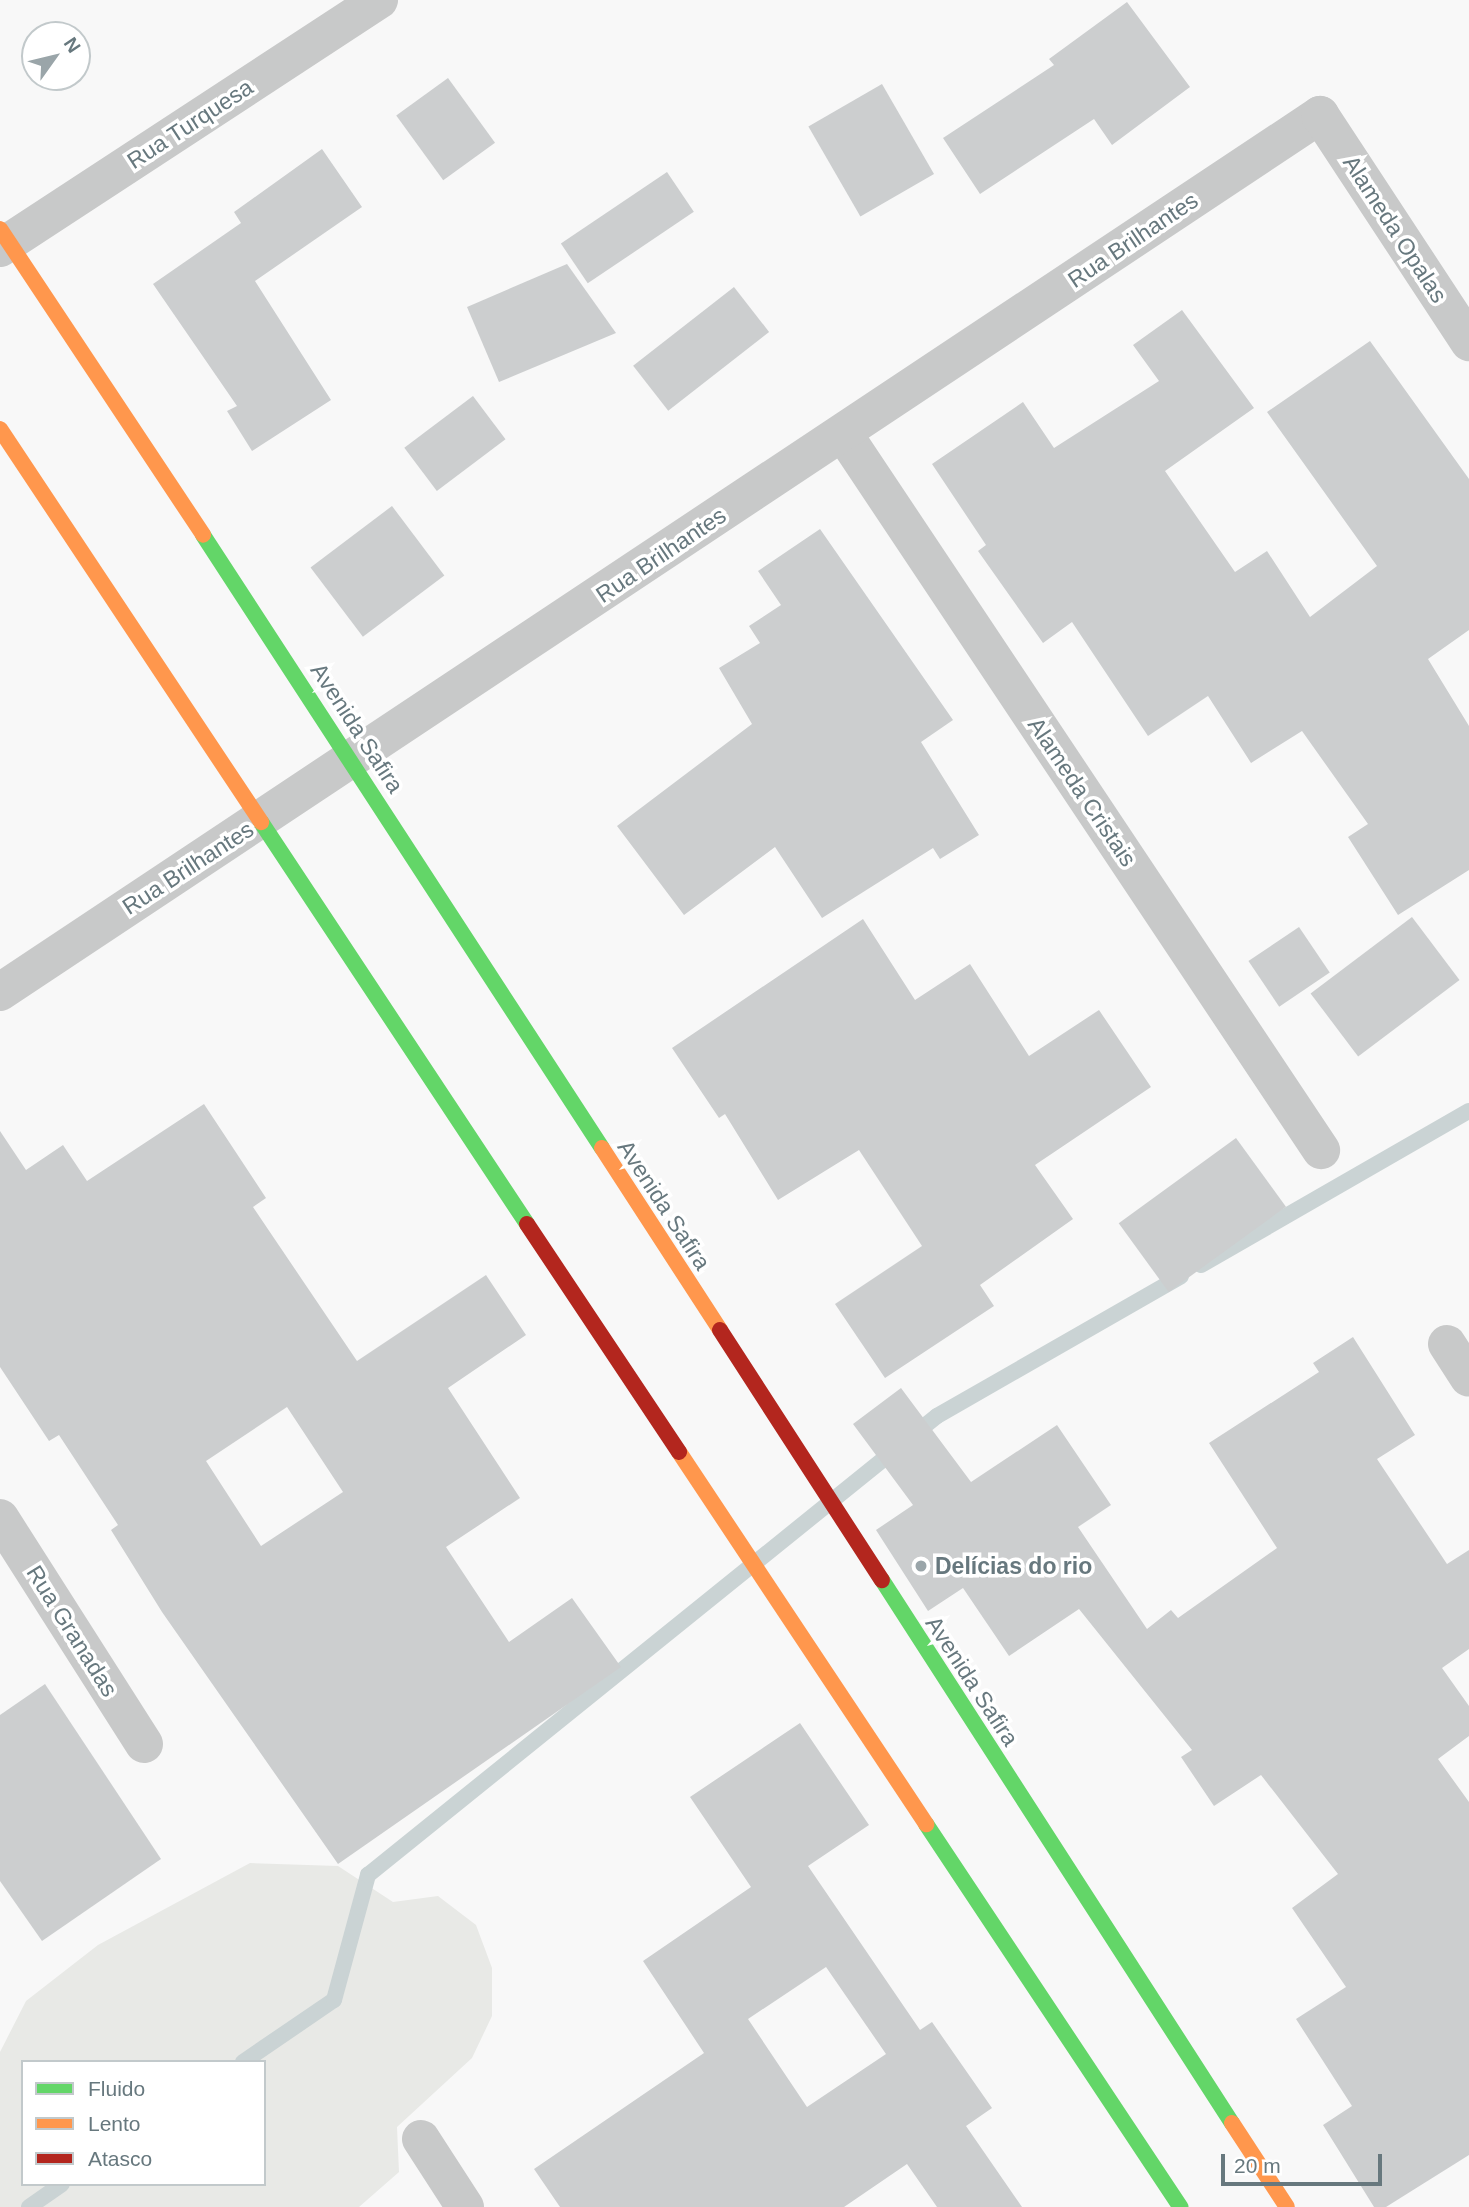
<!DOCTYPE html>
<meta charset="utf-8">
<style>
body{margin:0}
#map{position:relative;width:1469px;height:2207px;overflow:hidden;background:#f8f8f8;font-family:Arial,sans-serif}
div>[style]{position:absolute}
.green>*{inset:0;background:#e8e9e6}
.stream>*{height:16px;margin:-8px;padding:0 8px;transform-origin:8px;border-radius:8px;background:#cad3d4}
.building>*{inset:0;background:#cccecf;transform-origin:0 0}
.street>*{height:38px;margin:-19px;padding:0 19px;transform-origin:19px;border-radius:19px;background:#c8c9c9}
.fast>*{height:16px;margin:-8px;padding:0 8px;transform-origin:8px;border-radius:8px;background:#63d668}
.slow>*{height:16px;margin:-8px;padding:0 8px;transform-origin:8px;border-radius:8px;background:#ff974d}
.jam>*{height:16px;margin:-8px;padding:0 8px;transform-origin:8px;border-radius:8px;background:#b3261e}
.dots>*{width:19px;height:19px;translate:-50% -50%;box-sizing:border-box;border:4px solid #fff;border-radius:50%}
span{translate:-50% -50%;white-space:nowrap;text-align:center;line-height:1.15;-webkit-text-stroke:7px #fff;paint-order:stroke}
.street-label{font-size:23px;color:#67787e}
.poi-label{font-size:23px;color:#67787e;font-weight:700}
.left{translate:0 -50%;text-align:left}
.legend{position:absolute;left:21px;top:2060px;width:245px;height:126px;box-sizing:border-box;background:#fff;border:2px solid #c2c9cb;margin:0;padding:9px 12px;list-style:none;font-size:21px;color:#67787e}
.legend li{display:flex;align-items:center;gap:14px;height:35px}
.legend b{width:35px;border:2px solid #c2c9cb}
.north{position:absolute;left:21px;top:21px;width:70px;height:70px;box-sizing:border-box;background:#fff;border:2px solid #c2c9cb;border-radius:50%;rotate:56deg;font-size:19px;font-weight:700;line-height:28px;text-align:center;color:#67787e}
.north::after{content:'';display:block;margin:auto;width:24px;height:32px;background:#9aa5a9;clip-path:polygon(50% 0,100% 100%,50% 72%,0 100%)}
.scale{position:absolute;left:1221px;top:2154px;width:161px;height:32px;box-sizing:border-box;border:4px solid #67787e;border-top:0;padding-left:9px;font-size:21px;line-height:24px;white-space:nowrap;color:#67787e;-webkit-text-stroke:5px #fff;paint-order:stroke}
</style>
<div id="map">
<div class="green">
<div style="clip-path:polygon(evenodd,250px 1863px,338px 1866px,393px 1902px,438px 1896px,476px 1925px,492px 1968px,492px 2016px,472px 2058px,397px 2127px,399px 2172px,359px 2207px,0 2207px,0 2052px,26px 2001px,98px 1945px,250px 1863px,23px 2062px,264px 2062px,264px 2184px,23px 2184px,23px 2062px)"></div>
</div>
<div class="stream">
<div style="left:1201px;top:1265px;width:309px;rotate:-29.9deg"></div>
<div style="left:243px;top:2062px;width:110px;rotate:-34.3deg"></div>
<div style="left:334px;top:2000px;width:130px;rotate:-74.8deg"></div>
<div style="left:368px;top:1875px;width:731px;rotate:-38.89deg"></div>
<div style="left:937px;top:1416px;width:281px;rotate:-29.8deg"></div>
<div style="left:29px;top:2207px;width:40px;rotate:-34.9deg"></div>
</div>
<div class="building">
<div style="clip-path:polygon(1127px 2px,1190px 87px,1112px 145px,1094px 119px,980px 194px,943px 138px,1054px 65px,1049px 59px)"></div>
<div style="left:448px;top:78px;width:80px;height:64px;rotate:54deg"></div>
<div style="left:882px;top:84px;width:104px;height:85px;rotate:60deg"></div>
<div style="clip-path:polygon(322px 149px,362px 207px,255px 281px,331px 400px,252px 451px,227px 411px,237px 406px,153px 284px,241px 223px,234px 212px)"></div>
<div style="left:667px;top:172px;width:48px;height:128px;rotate:56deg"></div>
<div style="clip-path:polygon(567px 264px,616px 333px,499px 382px,467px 307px)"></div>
<div style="left:734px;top:287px;width:57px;height:128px;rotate:52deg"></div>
<div style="clip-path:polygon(1182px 310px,1254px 408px,1165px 471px,1235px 572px,1267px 551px,1310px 617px,1377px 566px,1267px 412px,1370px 341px,1469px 479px,1469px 630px,1428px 659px,1469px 726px,1469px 870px,1398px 915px,1348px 837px,1368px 824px,1302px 731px,1251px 763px,1208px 696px,1148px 736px,1072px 622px,1043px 643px,978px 551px,986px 545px,932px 464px,1023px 402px,1054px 448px,1159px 381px,1133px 345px)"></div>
<div style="left:473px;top:396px;width:54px;height:86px;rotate:53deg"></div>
<div style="left:392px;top:506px;width:87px;height:102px;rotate:53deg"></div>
<div style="clip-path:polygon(820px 529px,953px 720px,921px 742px,979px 835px,940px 859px,933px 848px,822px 918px,775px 847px,684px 915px,617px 826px,752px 724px,719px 668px,760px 643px,749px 626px,781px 605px,758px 571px)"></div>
<div style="left:1412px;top:917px;width:79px;height:127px;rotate:53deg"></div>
<div style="clip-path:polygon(863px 919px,915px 1000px,970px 964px,1029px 1056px,1099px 1010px,1151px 1087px,1035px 1165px,1073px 1219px,980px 1285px,994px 1306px,885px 1378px,835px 1304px,922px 1246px,859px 1150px,778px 1200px,725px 1114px,719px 1118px,672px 1048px)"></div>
<div style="left:1299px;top:927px;width:55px;height:61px;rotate:56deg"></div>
<div style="clip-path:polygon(evenodd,204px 1104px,266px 1198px,253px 1207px,357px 1361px,486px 1275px,526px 1335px,448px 1388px,520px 1498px,446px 1547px,509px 1642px,572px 1598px,621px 1667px,338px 1864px,162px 1612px,111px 1530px,118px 1525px,59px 1435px,49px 1441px,0 1367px,0 1131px,26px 1170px,63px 1145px,87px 1181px,204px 1104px,287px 1407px,343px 1492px,261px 1546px,206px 1461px,287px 1407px)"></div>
<div style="left:1236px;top:1138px;width:85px;height:145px;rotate:54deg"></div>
<div style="clip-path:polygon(1353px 1337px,1415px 1435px,1377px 1459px,1447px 1564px,1469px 1550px,1469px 1649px,1442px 1668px,1469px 1706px,1469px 1736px,1438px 1759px,1469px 1802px,1469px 2155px,1386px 2207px,1374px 2207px,1323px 2125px,1352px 2106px,1296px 2019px,1346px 1987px,1292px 1908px,1338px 1874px,1261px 1775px,1214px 1806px,1181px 1757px,1192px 1750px,1079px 1609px,1009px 1656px,963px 1588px,928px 1611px,876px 1530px,913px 1505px,853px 1424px,901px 1388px,971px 1482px,1057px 1425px,1111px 1505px,1078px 1527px,1147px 1629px,1171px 1610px,1178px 1618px,1277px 1548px,1209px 1443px,1319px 1372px,1313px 1363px)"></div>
<div style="clip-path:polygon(45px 1684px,161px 1859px,42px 1941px,0 1881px,0 1715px)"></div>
<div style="clip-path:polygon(evenodd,800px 1723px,869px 1825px,808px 1866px,920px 2030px,932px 2022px,992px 2108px,966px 2126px,1022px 2207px,937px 2207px,907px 2164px,844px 2207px,560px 2207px,534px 2169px,704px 2053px,643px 1961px,751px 1887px,690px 1797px,800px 1723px,826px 1967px,886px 2054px,807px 2107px,748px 2019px,826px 1967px)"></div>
</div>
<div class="street">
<div style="left:0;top:248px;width:453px;rotate:-33.2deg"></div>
<div style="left:843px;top:433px;width:862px;rotate:56.31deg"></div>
<div style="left:0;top:992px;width:1585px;rotate:-33.6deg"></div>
<div style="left:1320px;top:115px;width:272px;rotate:56.7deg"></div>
<div style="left:1447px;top:1344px;width:40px;rotate:57.1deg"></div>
<div style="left:0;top:1518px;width:268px;rotate:57.5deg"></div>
<div style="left:421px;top:2139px;width:81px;rotate:57.1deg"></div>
</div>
<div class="fast">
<div style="left:203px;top:535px;width:731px;rotate:56.94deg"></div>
<div style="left:261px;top:822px;width:482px;rotate:56.5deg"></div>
<div style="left:882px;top:1580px;width:646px;rotate:57.2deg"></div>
<div style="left:926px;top:1824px;width:460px;rotate:56.4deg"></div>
</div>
<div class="slow">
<div style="left:0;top:229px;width:367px;rotate:56.4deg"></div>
<div style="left:0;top:429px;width:472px;rotate:56.4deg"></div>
<div style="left:602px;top:1148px;width:217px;rotate:57deg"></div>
<div style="left:679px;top:1452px;width:447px;rotate:56.4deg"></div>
<div style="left:1232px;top:2123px;width:100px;rotate:56.8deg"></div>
</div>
<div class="jam">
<div style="left:527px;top:1224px;width:274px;rotate:56.3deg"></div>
<div style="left:720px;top:1330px;width:298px;rotate:57.1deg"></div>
</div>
<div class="dots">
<div style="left:921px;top:1566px;background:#9aa5a9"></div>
</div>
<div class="street-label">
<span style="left:190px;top:124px;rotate:-33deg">Rua Turquesa</span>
<span style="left:1395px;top:229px;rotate:57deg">Alameda Opalas</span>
<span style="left:1133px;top:240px;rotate:-34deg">Rua Brilhantes</span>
<span style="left:661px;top:555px;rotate:-34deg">Rua Brilhantes</span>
<span style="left:357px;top:728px;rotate:57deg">Avenida Safira</span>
<span style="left:1082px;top:792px;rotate:56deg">Alameda Cristais</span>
<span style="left:188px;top:868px;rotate:-33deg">Rua Brilhantes</span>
<span style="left:664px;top:1205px;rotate:57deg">Avenida Safira</span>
<span style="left:72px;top:1631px;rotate:58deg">Rua Granadas</span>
<span style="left:972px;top:1681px;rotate:57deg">Avenida Safira</span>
</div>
<div class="poi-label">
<span class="left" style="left:935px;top:1566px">Delícias do rio</span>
</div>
<ul class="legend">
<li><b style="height:9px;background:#63d668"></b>Fluido</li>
<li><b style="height:9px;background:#ff974d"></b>Lento</li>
<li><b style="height:9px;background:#b3261e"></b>Atasco</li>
</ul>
<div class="north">N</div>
<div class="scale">20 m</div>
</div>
